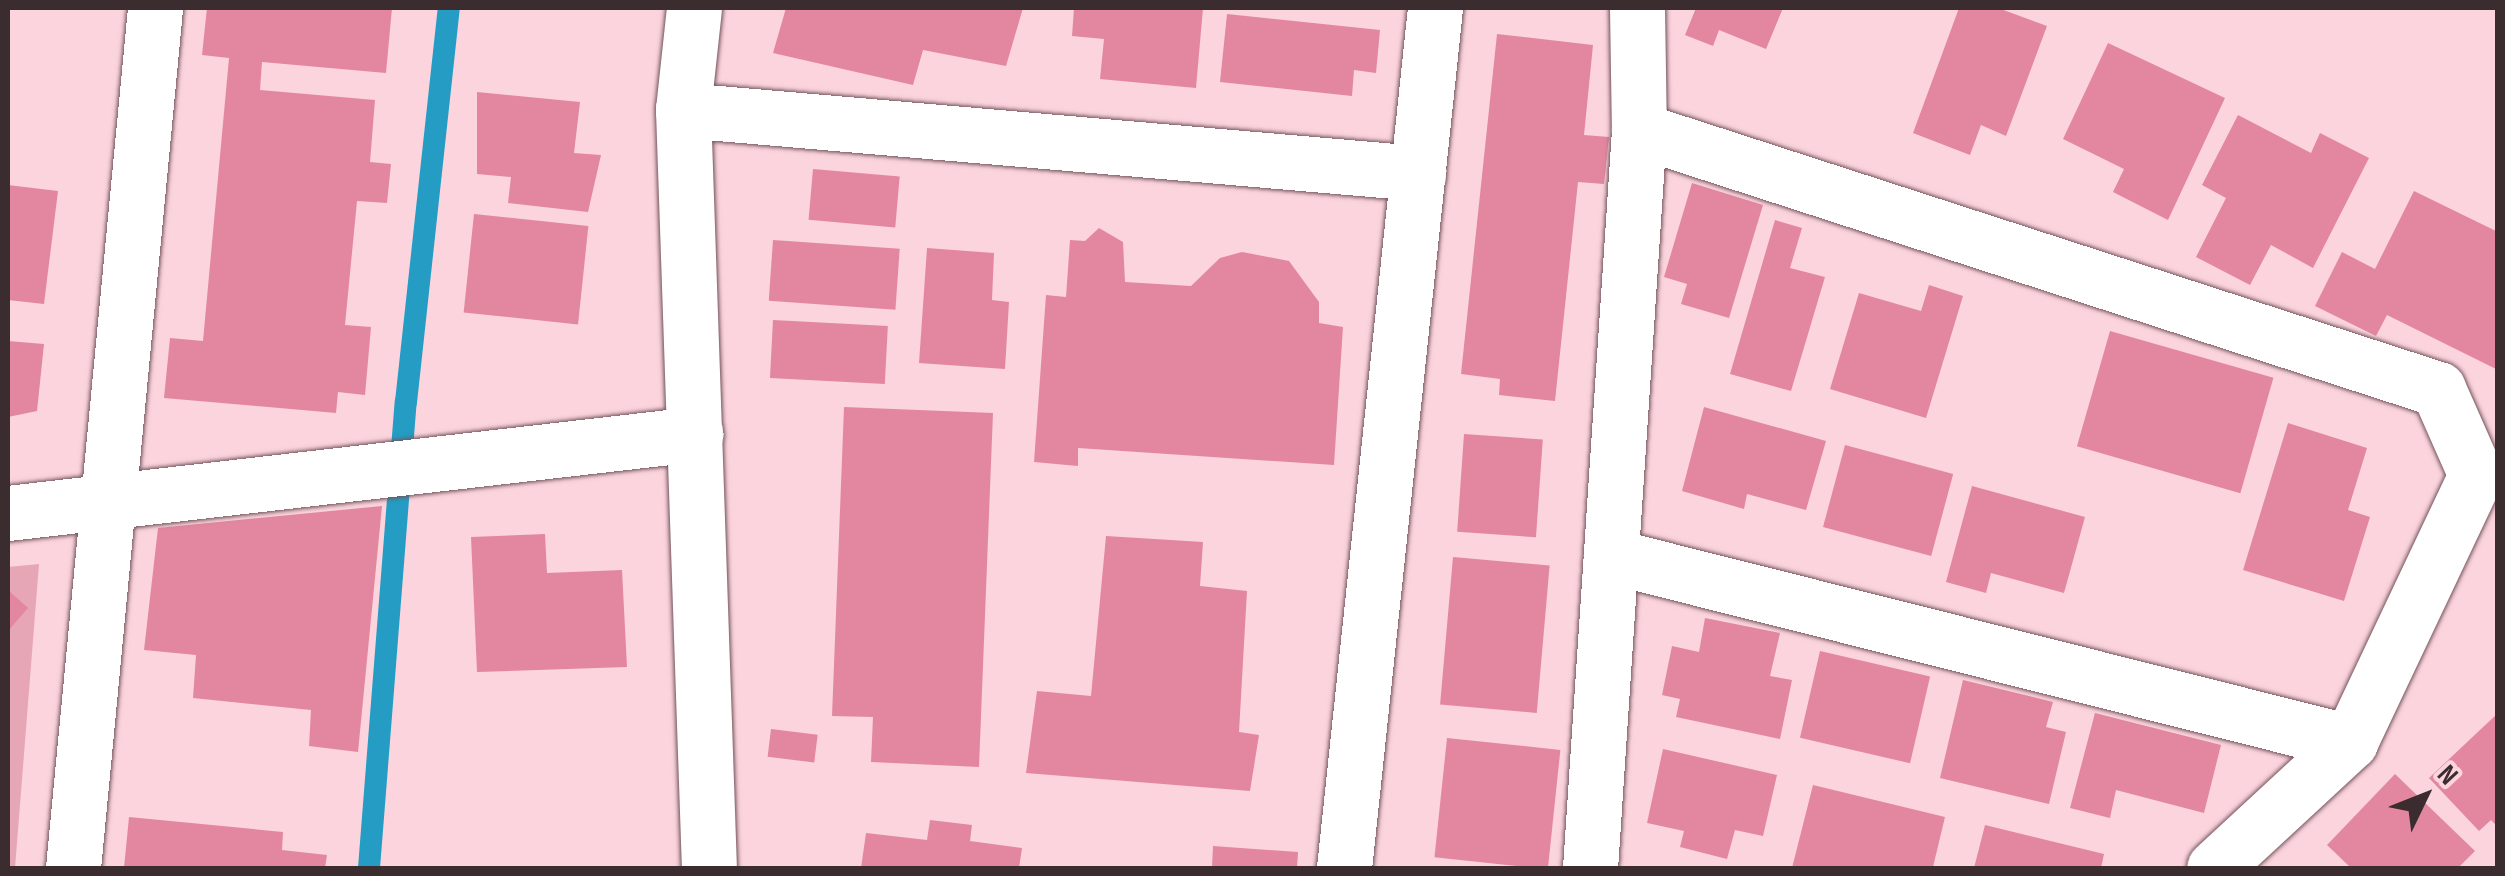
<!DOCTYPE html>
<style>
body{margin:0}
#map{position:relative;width:2505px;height:876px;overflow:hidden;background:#fbd4dd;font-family:"Sofia Sans Condensed",sans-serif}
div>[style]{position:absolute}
.green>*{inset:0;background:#e6a6b6}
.stream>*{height:22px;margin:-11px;padding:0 11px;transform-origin:11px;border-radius:11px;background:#249cc4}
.building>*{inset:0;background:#e387a0;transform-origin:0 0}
.roads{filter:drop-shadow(0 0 2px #74535b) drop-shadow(0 0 2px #74535b)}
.minor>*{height:55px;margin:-27.5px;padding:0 27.5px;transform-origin:27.5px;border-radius:27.5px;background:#fff}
.tertiary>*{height:55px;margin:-27.5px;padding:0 27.5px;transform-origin:27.5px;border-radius:27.5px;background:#fff}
span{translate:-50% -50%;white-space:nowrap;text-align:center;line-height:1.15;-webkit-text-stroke:9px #fbd4dd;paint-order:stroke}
.frame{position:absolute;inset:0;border:10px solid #3b2c2f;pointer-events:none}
.north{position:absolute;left:2375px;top:746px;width:100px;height:100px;-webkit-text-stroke:8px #fbd4dd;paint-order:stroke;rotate:47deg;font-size:28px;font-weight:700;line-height:40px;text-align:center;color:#3b2c2f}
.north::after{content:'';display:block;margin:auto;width:35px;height:45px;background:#3b2c2f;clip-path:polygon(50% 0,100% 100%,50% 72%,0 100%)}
</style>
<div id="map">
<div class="green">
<div style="clip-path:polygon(39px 564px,15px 868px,8px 868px,8px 567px)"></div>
</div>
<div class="stream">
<div style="left:369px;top:868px;width:467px;rotate:-85.5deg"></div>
<div style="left:406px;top:402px;width:396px;rotate:-83.8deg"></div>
</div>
<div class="building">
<div style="clip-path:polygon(207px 8px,392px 8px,386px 73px,262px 62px,260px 90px,375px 100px,370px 162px,391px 164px,387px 203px,357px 201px,345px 325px,371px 327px,365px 395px,338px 392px,336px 413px,164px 398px,170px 338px,203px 341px,229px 58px,202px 55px)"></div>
<div style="clip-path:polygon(786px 8px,1023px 8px,1006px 66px,923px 50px,913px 85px,773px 53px)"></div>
<div style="clip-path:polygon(1074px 8px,1203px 8px,1196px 88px,1100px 79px,1104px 39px,1072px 36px)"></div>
<div style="clip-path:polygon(1696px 8px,1783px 8px,1766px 49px,1719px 30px,1713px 46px,1685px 35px)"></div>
<div style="clip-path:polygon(1959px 8px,1998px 8px,2047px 26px,2006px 136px,1981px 125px,1970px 155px,1913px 133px)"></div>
<div style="clip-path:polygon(1227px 14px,1380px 30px,1376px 73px,1354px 70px,1352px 96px,1220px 82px)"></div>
<div style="clip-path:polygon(1497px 34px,1593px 45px,1584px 135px,1609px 137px,1604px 184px,1578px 182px,1555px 401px,1499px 395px,1500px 379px,1461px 374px)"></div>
<div style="clip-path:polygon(2108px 43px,2225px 98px,2168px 220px,2113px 192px,2124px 169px,2063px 139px)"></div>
<div style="clip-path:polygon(477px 92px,580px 102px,574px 153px,601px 155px,588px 212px,508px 203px,511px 177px,477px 174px)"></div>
<div style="clip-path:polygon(2238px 115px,2311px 153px,2320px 133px,2369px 158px,2313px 268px,2271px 245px,2250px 285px,2196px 257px,2226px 198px,2202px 185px)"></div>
<div style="left:813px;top:169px;width:87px;height:51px;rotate:5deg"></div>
<div style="clip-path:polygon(1692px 183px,1763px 205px,1729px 318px,1681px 304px,1687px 284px,1664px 277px)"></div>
<div style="clip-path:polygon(8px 185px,58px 191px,44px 304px,8px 300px)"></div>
<div style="clip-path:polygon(2414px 191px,2498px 232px,2498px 370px,2387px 315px,2376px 336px,2315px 306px,2342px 252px,2375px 269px)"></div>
<div style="left:474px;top:214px;width:115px;height:99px;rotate:6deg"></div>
<div style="clip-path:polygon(1775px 220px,1802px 228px,1790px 268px,1825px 277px,1791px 391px,1730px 374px)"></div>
<div style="clip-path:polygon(1099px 228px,1123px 242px,1125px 282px,1191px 286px,1220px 258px,1242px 252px,1289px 261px,1319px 302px,1319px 323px,1343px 327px,1334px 465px,1078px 448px,1078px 466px,1034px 462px,1046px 295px,1066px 297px,1070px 240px,1085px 241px)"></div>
<div style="left:773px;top:240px;width:127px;height:61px;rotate:4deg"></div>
<div style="clip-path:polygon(927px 248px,994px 253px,992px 300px,1009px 302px,1005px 369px,919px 363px)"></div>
<div style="clip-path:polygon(1929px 285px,1963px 296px,1926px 418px,1830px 389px,1859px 293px,1921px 311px)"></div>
<div style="left:773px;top:320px;width:115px;height:58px;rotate:3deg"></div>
<div style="left:2110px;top:331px;width:170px;height:120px;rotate:16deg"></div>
<div style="clip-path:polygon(8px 341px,44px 344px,37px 411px,8px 417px)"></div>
<div style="clip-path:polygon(844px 407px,993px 413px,979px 767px,871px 762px,873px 717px,832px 716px)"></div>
<div style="clip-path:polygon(1704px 407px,1826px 441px,1806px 510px,1747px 494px,1744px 509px,1682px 491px)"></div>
<div style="clip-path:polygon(2288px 423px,2367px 448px,2348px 510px,2370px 517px,2344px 601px,2243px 570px)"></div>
<div style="left:1464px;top:434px;width:79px;height:98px;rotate:4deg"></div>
<div style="left:1845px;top:445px;width:112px;height:85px;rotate:15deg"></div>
<div style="clip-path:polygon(1972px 486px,2085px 517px,2064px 593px,1991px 573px,1986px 593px,1946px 582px)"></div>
<div style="clip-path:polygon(382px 506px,358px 752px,309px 746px,311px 710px,193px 698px,196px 655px,144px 650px,158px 528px)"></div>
<div style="clip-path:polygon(545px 534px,547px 573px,622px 570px,627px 667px,477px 672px,471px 537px)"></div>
<div style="clip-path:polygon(1106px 536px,1203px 542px,1200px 586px,1247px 591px,1239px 732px,1259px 735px,1250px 791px,1026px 773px,1037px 691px,1091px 696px)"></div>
<div style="left:1453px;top:557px;width:97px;height:148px;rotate:5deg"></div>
<div style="clip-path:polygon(8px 590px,28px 608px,8px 631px)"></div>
<div style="clip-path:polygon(1705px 618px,1780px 633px,1770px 676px,1792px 680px,1780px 739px,1676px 717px,1680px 699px,1662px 695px,1672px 646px,1699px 652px)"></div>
<div style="left:1820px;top:651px;width:113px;height:89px;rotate:13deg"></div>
<div style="clip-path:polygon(1963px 680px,2053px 702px,2046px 727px,2066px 732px,2049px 804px,1940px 778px)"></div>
<div style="clip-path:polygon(2095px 713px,2221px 745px,2204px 813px,2116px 790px,2110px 818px,2070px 808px)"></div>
<div style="clip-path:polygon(2498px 713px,2498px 827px,2491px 820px,2479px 831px,2429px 778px)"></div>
<div style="left:771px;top:729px;width:47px;height:28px;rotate:7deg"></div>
<div style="left:1447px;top:738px;width:114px;height:120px;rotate:6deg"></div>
<div style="clip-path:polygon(1663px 749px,1777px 775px,1763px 836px,1735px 830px,1727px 859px,1680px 847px,1684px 831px,1647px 823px)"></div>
<div style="clip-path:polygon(2395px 774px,2475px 851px,2458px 868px,2351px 868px,2327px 845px)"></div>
<div style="clip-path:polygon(1813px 785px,1945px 817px,1933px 867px,1792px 868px)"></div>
<div style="clip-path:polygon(129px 817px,283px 832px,282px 850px,327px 855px,325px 868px,124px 868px)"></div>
<div style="clip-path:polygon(930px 820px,972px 825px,970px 841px,1022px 848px,1019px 868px,861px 868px,866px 833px,927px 840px)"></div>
<div style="clip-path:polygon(1985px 825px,2104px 854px,2101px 868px,1974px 868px)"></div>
<div style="clip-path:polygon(1213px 846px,1298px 852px,1297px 868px,1212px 868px)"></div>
</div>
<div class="roads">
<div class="minor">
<div style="left:1637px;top:8px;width:122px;rotate:89.1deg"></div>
<div style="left:683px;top:110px;width:738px;rotate:4.9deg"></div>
<div style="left:1611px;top:556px;width:762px;rotate:14.13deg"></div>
<div style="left:73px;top:868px;width:864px;rotate:-84.55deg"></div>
<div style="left:1344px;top:868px;width:865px;rotate:-83.96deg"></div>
<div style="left:1590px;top:868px;width:740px;rotate:-86.2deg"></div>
<div style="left:1639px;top:130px;width:840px;rotate:17.96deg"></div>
<div style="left:2438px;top:389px;width:94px;rotate:66.2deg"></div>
<div style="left:2476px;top:475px;width:295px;rotate:115.3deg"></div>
<div style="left:2350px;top:742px;width:185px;rotate:137.2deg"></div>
</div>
<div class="tertiary">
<div style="left:694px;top:8px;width:103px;rotate:96.2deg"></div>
<div style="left:683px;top:110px;width:758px;rotate:88.04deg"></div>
<div style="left:8px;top:513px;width:692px;rotate:-6.56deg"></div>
</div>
</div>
<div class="frame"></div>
<div class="north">N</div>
</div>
